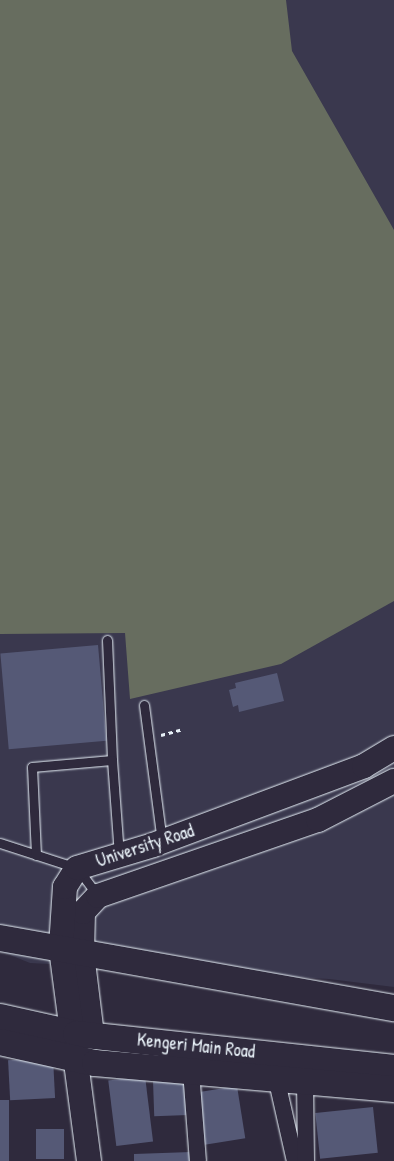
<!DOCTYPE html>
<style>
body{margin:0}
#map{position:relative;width:394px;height:1161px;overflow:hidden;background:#2f2a3d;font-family:"Patrick Hand",sans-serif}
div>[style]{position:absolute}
.built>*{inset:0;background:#3a384e}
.green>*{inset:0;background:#676d5f}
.building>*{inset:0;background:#555976;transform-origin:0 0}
.path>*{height:3px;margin-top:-1.5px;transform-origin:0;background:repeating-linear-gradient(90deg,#e8f1f8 0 4px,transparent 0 8px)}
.roads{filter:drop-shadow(0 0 1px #e8f1f8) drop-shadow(0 0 1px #e8f1f8)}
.lane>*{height:9px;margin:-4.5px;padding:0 4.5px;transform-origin:4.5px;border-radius:4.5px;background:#2f2a3d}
.street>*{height:16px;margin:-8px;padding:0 8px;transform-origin:8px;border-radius:8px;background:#2f2a3d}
.secondary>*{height:24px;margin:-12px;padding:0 12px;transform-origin:12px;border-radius:12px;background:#2f2a3d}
.primary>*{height:26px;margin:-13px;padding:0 13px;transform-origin:13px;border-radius:13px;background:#2f2a3d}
span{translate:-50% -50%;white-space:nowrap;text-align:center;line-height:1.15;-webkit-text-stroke:5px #2f2a3d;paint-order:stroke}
.street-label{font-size:18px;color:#e8f1f8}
</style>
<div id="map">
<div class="built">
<div style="clip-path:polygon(0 0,394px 0,394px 987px,329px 979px,30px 963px,0 951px)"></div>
</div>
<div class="green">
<div style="clip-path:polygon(0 0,286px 0,292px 51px,394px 230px,394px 601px,281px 664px,130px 699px,125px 633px,0 634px)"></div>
</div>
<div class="building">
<div style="left:98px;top:645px;width:96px;height:98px;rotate:85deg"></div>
<div style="clip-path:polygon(277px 673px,284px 701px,239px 712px,238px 705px,233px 707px,229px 690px,236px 688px,235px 683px)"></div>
<div style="left:53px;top:1058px;width:40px;height:45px;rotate:87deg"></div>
<div style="left:145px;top:1076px;width:66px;height:37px;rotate:83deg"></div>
<div style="left:187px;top:1080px;width:35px;height:34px;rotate:88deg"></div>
<div style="left:237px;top:1086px;width:53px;height:41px;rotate:81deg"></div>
<div style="left:0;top:1100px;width:9px;height:61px"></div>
<div style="left:373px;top:1107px;width:46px;height:58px;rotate:84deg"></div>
<div style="left:36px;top:1129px;width:28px;height:30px"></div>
<div style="clip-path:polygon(191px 1152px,191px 1161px,134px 1161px,134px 1154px)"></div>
</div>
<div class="path">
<div style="left:161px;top:735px;width:23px;rotate:-15deg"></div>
</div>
<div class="roads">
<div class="lane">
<div style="left:107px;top:640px;width:120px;rotate:87.6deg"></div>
<div style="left:144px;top:705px;width:137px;rotate:82.5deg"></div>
<div style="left:0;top:843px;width:81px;rotate:18deg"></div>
<div style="left:77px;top:868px;width:34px;rotate:53deg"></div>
<div style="left:36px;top:855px;width:88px;rotate:-92.6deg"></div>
<div style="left:32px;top:767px;width:80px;rotate:-5deg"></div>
<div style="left:112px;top:760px;width:95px;rotate:85.8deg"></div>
</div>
<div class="street">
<div style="left:191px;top:1071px;width:90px;rotate:85.6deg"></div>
<div style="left:276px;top:1077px;width:86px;rotate:77.3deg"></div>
<div style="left:305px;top:1080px;width:81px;rotate:89.3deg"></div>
</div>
<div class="secondary">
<div style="left:92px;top:1035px;width:83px;rotate:-97deg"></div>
<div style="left:82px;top:953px;width:41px;rotate:-88.6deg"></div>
<div style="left:83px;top:912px;width:22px;rotate:-47deg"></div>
<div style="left:98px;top:896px;width:233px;rotate:-19.1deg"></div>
<div style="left:318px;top:820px;width:85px;rotate:-27.2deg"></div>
<div style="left:89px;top:1161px;width:216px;rotate:-97.5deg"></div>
<div style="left:61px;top:947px;width:60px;rotate:-86.2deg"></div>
<div style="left:65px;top:887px;width:22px;rotate:-58deg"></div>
<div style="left:77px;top:868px;width:79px;rotate:-16.8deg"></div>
<div style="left:153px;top:845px;width:225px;rotate:-20.5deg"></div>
<div style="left:364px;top:766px;width:35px;rotate:-31deg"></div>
</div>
<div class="primary">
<div style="left:0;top:938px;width:400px;rotate:10.1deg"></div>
<div style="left:0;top:1017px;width:78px;rotate:12.6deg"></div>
<div style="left:76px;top:1034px;width:320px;rotate:6.1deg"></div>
<div style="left:0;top:1042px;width:97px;rotate:12.5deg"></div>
<div style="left:95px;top:1063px;width:300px;rotate:5deg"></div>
</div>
</div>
<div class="street-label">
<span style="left:145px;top:846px;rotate:-18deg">University Road</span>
<span style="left:196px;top:1046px;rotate:6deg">Kengeri Main Road</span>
</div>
</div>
